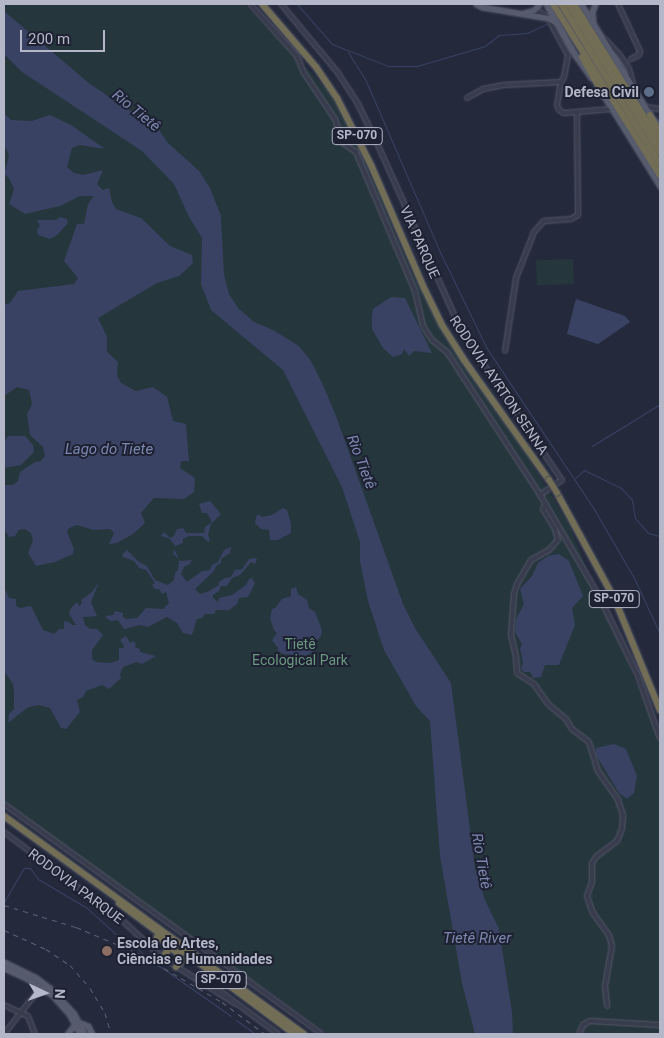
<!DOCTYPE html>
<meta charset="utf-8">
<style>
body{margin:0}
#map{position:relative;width:664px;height:1038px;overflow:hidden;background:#242a3c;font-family:Roboto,sans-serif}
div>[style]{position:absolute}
.green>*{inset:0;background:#26363d;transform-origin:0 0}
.water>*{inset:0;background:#394263}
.stream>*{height:1px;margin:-0.5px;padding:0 0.5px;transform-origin:0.5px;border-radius:0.5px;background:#394263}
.roads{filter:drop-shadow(0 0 1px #535768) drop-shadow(0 0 1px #535768)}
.minor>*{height:4px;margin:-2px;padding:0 2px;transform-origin:2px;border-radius:2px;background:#383c4d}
.major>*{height:5px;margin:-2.5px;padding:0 2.5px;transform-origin:2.5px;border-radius:2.5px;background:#565b6d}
.highway>*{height:6px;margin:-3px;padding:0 3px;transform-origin:3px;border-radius:3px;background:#726d55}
.rail>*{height:1px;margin-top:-0.5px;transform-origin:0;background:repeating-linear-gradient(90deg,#5a5f74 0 5px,transparent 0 10px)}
.bridges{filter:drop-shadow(0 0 1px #434758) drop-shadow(0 0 1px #434758)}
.highway-bridge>*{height:6px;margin:-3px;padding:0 3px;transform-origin:3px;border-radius:3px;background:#726d55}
.dots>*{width:14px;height:14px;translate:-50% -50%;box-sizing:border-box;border:2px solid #1d2132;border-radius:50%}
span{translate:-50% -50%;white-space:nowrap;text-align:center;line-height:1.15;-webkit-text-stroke:4px #1d2132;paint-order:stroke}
.shield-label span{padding:1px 4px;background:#1d2132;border:1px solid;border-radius:4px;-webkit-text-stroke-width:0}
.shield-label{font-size:12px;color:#b4b7c8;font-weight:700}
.poi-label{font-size:14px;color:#b4b7c8;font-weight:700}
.right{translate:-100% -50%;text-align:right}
.left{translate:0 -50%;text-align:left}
.street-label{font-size:14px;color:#b4b7c8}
.park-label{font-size:14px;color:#6b987f}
.water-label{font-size:15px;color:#7c87af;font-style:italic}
.frame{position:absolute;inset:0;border:5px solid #b4b7c8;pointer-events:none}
.north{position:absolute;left:20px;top:968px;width:50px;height:50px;-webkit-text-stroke:4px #1d2132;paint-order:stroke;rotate:93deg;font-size:14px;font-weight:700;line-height:20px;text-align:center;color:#b4b7c8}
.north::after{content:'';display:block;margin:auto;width:18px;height:22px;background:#b4b7c8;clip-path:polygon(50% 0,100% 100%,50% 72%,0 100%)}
.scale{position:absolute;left:20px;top:30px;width:85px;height:22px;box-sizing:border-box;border:2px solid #b4b7c8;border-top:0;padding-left:6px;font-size:15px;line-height:18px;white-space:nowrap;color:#b4b7c8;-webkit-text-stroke:4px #1d2132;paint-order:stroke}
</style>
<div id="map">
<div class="green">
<div style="clip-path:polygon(4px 4px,244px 4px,328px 90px,356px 140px,410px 268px,454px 350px,530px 460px,570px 526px,599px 602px,616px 634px,652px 720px,660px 747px,660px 1034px,328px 1034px,4px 803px)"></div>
<div style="left:573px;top:259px;width:25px;height:37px;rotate:88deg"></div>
</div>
<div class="water">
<div style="clip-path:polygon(4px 11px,90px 84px,159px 130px,167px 142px,199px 171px,210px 188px,221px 216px,224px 275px,229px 294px,238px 308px,254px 322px,273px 330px,299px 346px,311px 361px,323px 385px,336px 416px,403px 604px,415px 628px,451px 683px,475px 868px,485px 900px,499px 929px,512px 1012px,513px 1034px,475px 1034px,462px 983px,440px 856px,430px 721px,416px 706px,384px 650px,368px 601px,360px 561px,360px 542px,342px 487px,283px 370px,211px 310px,201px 284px,202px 238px,189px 217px,174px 184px,142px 151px,22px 72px,4px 54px)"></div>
<div style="clip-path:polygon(4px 113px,11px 120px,32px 121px,50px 115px,71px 125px,105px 149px,80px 145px,72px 148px,67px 167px,74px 173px,83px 175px,103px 170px,97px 184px,103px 190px,109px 188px,112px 202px,116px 209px,141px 218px,170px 246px,192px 255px,193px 263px,179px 276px,157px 283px,98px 318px,107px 337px,107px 352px,118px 362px,117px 375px,121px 383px,136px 391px,153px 387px,167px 397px,173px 421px,186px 424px,189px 461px,181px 461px,180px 468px,195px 478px,194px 492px,184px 499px,154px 498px,141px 513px,145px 523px,133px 534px,117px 543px,109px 544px,114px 533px,110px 529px,93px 530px,77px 525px,69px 528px,67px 532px,74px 549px,73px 554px,55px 562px,36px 566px,28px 553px,33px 540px,31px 533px,25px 529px,19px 530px,15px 536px,9px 537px,5px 531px,4px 485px,13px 485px,18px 481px,20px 472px,35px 462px,41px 461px,45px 456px,43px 447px,30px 435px,27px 414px,32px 404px,29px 390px,17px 387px,4px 396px,4px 305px,10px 303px,18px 291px,74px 284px,78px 278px,64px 261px,77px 224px,84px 224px,88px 204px,94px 196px,80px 196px,60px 206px,25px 214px,9px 204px,14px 189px,9px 178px,4px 174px,9px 156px,4px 144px)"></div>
<div style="clip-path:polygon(60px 217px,67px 219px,68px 223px,57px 235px,50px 239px,38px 235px,37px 230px,40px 226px,37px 220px,56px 220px)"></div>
<div style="clip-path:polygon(391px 297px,405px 298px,432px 353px,414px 351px,409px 356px,404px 349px,402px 354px,393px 357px,383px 348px,372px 329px,372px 315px,373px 309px)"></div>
<div style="clip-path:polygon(576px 299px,625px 316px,630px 322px,598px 344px,567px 334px)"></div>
<div style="clip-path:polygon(8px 436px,25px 436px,33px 445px,34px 452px,21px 465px,4px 468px,4px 442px)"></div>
<div style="clip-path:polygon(210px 501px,221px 514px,211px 524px,208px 535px,210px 540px,208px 542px,202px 536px,189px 536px,183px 539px,183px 543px,175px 546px,170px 539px,161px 536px,164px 532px,170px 538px,174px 536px,177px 529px,183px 528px,186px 533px,204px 533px,205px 527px,212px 522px,207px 513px,202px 513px,199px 504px)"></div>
<div style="clip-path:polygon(283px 508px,287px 510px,291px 524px,291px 533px,278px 540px,270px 540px,269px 530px,261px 529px,255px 523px,256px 517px,258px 514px,262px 517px,272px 515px)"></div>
<div style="clip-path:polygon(231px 547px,230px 553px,221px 559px,221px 563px,216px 566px,214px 571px,195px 589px,200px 594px,209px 591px,219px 585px,219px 582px,225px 578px,231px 577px,235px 570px,242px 569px,249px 559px,255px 558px,257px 559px,255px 564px,251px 562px,240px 575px,232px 578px,227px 586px,221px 586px,219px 591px,213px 595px,213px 598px,218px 602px,219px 598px,232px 595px,246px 585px,249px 579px,252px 578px,255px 583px,248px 597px,239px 598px,237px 604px,229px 610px,216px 610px,214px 614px,205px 614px,202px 618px,197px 619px,192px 635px,183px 633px,177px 623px,167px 617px,148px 627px,140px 625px,124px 629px,118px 620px,111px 621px,106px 618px,106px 616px,113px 615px,115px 611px,123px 613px,123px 617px,126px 619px,137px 618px,146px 608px,163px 609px,169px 603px,166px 592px,162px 594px,159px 589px,155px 589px,152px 585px,155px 583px,146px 570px,139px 568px,134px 561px,123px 557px,122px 555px,127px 550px,139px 562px,147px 566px,155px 580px,168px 585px,174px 580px,175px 573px,178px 570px,179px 559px,173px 554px,174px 549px,180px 561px,192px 560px,190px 564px,184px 567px,181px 574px,187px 582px,202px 571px,210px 570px,212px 565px,218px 562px,224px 550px)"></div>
<div style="clip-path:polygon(559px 554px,569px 561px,583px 596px,572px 608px,575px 625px,559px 665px,545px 665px,541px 677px,533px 678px,530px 672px,524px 672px,521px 669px,523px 662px,520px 649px,522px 644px,515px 632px,516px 619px,524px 604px,520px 589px,532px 576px,538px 563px,548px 556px)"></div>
<div style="clip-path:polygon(99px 582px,91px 602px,97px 616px,83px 617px,85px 625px,90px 629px,97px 629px,103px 635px,92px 650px,92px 659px,96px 662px,111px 663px,119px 660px,119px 648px,124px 648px,124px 646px,120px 640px,126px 636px,130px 643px,133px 641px,136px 644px,135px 647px,140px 649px,140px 652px,156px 656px,142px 664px,137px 662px,123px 667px,120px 674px,121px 678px,109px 689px,102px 685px,86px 691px,83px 697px,77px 700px,80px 712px,66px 729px,61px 728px,50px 708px,39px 705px,28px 707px,8px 723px,9px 714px,14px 709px,14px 693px,13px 684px,4px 671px,4px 587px,9px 598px,16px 599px,16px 606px,20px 608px,31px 606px,43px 630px,54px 634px,59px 629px,64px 629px,64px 621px,69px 622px,72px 625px,76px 625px,69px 614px,71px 608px,77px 602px,79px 606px,82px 604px,81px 600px,92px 592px)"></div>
<div style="clip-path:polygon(296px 587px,298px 594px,307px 600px,309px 608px,315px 612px,322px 630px,321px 636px,315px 643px,315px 650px,306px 656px,283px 654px,278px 651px,278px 648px,272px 640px,277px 633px,274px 630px,270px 618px,272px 609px,275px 608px,282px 599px,291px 596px,291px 589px)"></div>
<div style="clip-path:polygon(614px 744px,626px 749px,637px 776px,634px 793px,627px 799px,619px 793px,596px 755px,596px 748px)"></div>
</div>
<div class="stream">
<div style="left:297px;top:4px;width:53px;rotate:48.8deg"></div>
<div style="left:332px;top:44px;width:60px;rotate:21.4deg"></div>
<div style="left:388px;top:66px;width:29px"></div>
<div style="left:417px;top:66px;width:71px;rotate:-16.4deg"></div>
<div style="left:485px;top:46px;width:18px;rotate:-38deg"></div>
<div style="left:499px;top:35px;width:28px;rotate:-4deg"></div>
<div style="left:527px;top:33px;width:21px;rotate:-25deg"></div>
<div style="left:348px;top:52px;width:34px;rotate:58deg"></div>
<div style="left:366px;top:81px;width:184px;rotate:66.6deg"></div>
<div style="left:439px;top:250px;width:108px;rotate:64.1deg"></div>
<div style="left:486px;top:347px;width:195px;rotate:56.3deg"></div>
<div style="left:594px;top:509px;width:80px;rotate:59.9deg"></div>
<div style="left:634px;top:578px;width:62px;rotate:65.1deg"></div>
<div style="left:592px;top:446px;width:80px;rotate:-31.7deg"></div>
<div style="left:574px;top:479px;width:13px;rotate:-42deg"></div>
<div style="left:584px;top:470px;width:41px;rotate:25.9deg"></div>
<div style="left:621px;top:488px;width:16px;rotate:47deg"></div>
<div style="left:632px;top:500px;width:18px;rotate:81deg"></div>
<div style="left:635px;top:518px;width:20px;rotate:49deg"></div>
<div style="left:648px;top:533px;width:12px;rotate:14deg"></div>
<div style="left:4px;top:902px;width:39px;rotate:-60deg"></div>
<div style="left:24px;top:868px;width:6px"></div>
<div style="left:30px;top:868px;width:14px;rotate:54deg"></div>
<div style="left:38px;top:879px;width:57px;rotate:30.6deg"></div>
<div style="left:87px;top:908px;width:43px;rotate:42.2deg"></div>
<div style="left:119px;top:937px;width:24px;rotate:33deg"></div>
<div style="left:139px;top:950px;width:20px;rotate:45deg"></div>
<div style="left:153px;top:964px;width:9px;rotate:21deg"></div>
<div style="left:161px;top:967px;width:85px;rotate:35deg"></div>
<div style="left:236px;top:1020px;width:24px;rotate:36deg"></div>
</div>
<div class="roads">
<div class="minor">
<div style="left:250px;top:4px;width:70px;rotate:47.9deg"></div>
<div style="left:297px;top:56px;width:18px;rotate:68deg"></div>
<div style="left:304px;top:73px;width:55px;rotate:56deg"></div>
<div style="left:335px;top:119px;width:25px;rotate:72deg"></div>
<div style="left:343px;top:143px;width:16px;rotate:35deg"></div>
<div style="left:356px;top:152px;width:151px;rotate:67deg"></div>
<div style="left:415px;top:291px;width:36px;rotate:77deg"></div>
<div style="left:423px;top:326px;width:17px;rotate:57deg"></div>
<div style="left:432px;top:340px;width:19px;rotate:39deg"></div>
<div style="left:447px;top:352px;width:174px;rotate:56.9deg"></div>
<div style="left:542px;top:498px;width:113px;rotate:59.8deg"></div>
<div style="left:599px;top:596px;width:89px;rotate:64deg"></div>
<div style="left:638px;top:676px;width:66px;rotate:70.5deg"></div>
<div style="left:281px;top:4px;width:89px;rotate:50.4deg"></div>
<div style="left:338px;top:73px;width:35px;rotate:57deg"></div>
<div style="left:357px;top:102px;width:46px;rotate:64deg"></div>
<div style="left:377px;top:143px;width:207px;rotate:65.8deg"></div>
<div style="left:462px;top:332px;width:179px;rotate:56deg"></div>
<div style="left:562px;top:480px;width:27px;rotate:146deg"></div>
<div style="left:618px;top:4px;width:52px;rotate:64.9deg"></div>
<div style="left:640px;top:51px;width:4px;rotate:104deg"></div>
<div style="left:639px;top:55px;width:9px;rotate:153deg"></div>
<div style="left:533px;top:12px;width:7px"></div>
<div style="left:540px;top:12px;width:10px;rotate:37deg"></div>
<div style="left:548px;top:18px;width:42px;rotate:61.6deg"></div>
<div style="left:568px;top:55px;width:22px;rotate:100deg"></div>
<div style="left:564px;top:77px;width:6px;rotate:121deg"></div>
<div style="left:561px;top:82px;width:23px;rotate:100deg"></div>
<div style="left:557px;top:105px;width:5px;rotate:68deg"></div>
<div style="left:559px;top:110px;width:6px;rotate:31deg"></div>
<div style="left:564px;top:113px;width:48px;rotate:-4.8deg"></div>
<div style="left:605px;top:39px;width:21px;rotate:47deg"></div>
<div style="left:619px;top:54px;width:18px;rotate:56deg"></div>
<div style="left:629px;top:69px;width:20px;rotate:75deg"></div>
<div style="left:467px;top:98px;width:18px;rotate:-29deg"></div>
<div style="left:483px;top:89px;width:21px;rotate:-11deg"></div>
<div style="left:504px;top:85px;width:57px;rotate:-3deg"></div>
<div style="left:645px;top:107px;width:15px;rotate:8deg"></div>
<div style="left:505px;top:351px;width:74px;rotate:-81.4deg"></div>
<div style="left:516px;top:278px;width:49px;rotate:-68.6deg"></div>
<div style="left:534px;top:232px;width:15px;rotate:-48deg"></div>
<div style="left:544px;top:221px;width:27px;rotate:-4deg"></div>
<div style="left:571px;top:219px;width:8px;rotate:-30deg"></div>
<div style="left:578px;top:215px;width:103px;rotate:-90.6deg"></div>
<div style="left:546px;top:504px;width:6px;rotate:121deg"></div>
<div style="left:543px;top:509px;width:23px;rotate:59deg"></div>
<div style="left:555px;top:529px;width:11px;rotate:75deg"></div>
<div style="left:558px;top:540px;width:13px;rotate:132deg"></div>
<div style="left:549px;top:550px;width:21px;rotate:151deg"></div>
<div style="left:531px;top:560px;width:28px;rotate:120deg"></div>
<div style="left:517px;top:584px;width:10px;rotate:107deg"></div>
<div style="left:514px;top:594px;width:41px;rotate:94.2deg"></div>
<div style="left:511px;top:635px;width:23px;rotate:77deg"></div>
<div style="left:516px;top:657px;width:16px;rotate:86deg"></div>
<div style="left:517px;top:673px;width:20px;rotate:33deg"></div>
<div style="left:534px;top:684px;width:24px;rotate:55deg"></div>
<div style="left:548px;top:704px;width:23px;rotate:40deg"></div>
<div style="left:566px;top:719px;width:12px;rotate:59deg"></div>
<div style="left:572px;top:729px;width:21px;rotate:37deg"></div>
<div style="left:589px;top:742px;width:30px;rotate:73deg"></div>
<div style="left:598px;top:771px;width:35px;rotate:55deg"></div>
<div style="left:618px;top:800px;width:16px;rotate:72deg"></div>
<div style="left:623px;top:815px;width:14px;rotate:94deg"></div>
<div style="left:622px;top:829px;width:13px;rotate:113deg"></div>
<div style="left:617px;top:841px;width:26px;rotate:143deg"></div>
<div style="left:596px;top:857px;width:7px;rotate:124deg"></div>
<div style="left:592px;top:863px;width:19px;rotate:90deg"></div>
<div style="left:592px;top:882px;width:15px;rotate:110deg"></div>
<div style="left:587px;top:896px;width:18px;rotate:71deg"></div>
<div style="left:593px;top:913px;width:27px;rotate:54deg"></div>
<div style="left:609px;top:935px;width:11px;rotate:75deg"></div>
<div style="left:612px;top:946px;width:41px;rotate:99.9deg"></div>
<div style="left:605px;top:986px;width:20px;rotate:84deg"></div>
<div style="left:4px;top:804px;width:392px;rotate:35.9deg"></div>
<div style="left:4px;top:832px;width:151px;rotate:36.9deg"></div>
<div style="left:125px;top:923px;width:52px;rotate:42.6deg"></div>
<div style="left:163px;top:958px;width:86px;rotate:32.2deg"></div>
<div style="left:201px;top:981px;width:26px;rotate:29deg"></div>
<div style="left:224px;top:994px;width:67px;rotate:36.5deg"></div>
<div style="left:4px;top:1005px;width:26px;rotate:25deg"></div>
<div style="left:28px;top:1016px;width:19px;rotate:69deg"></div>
<div style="left:4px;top:1034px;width:60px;rotate:-51.8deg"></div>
<div style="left:579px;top:1034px;width:10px;rotate:-66deg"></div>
<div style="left:583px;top:1025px;width:8px;rotate:-30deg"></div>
<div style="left:590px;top:1021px;width:70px;rotate:3.3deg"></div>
</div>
<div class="major">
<div style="left:476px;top:4px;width:7px;rotate:27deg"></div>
<div style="left:482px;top:7px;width:67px;rotate:9.5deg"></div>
<div style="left:548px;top:18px;width:8px;rotate:30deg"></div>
<div style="left:546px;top:4px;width:59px;rotate:60.4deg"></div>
<div style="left:575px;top:55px;width:28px;rotate:55deg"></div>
<div style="left:581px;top:4px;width:131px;rotate:58.1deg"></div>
<div style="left:650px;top:115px;width:16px;rotate:50deg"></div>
<div style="left:524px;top:13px;width:10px;rotate:-17deg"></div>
<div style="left:534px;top:10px;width:8px;rotate:-50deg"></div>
<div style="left:593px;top:22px;width:10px;rotate:-96deg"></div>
<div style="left:592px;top:12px;width:9px;rotate:-69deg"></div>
<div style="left:602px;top:93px;width:110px;rotate:58.1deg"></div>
<div style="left:4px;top:962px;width:34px;rotate:26deg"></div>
<div style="left:35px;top:977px;width:20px;rotate:37deg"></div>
<div style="left:51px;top:989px;width:34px;rotate:47deg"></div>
<div style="left:74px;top:1014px;width:22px;rotate:63deg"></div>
<div style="left:4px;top:968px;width:26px;rotate:25deg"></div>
<div style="left:28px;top:979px;width:29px;rotate:34deg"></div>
<div style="left:52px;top:995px;width:25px;rotate:48deg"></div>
<div style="left:69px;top:1014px;width:23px;rotate:61deg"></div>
<div style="left:78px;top:1022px;width:11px;rotate:22deg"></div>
<div style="left:88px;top:1026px;width:9px;rotate:63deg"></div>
<div style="left:67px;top:1034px;width:14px;rotate:-51deg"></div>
</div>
<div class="highway">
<div style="left:262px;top:4px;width:83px;rotate:49.4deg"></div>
<div style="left:316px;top:67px;width:37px;rotate:56deg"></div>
<div style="left:337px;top:98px;width:75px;rotate:63.1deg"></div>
<div style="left:371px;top:165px;width:134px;rotate:66.7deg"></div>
<div style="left:424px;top:288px;width:41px;rotate:64.1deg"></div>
<div style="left:442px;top:325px;width:41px;rotate:57.8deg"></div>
<div style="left:464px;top:360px;width:147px;rotate:54.7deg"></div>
<div style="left:553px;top:4px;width:202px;rotate:58deg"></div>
<div style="left:561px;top:4px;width:188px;rotate:58.3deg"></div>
<div style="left:568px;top:4px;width:175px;rotate:58.3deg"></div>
<div style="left:574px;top:4px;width:163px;rotate:58.1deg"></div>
<div style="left:582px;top:57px;width:45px;rotate:60.6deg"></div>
<div style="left:650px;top:115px;width:21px;rotate:61deg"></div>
<div style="left:557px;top:493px;width:122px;rotate:61.5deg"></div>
<div style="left:615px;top:600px;width:119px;rotate:67.8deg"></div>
<div style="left:4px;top:816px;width:371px;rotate:36deg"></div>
<div style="left:119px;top:903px;width:219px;rotate:36.8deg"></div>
<div style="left:157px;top:937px;width:29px;rotate:38deg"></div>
<div style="left:163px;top:958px;width:8px;rotate:-60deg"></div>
<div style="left:167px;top:951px;width:5px;rotate:-101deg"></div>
<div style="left:176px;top:967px;width:8px;rotate:-45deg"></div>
<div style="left:182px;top:961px;width:5px;rotate:-11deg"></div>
</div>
</div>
<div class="rail">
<div style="left:4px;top:905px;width:75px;rotate:17deg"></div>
<div style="left:76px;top:927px;width:67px;rotate:22.8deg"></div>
<div style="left:138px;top:953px;width:97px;rotate:30.3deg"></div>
<div style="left:222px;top:1002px;width:54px;rotate:36.7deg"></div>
<div style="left:4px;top:930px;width:46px;rotate:24.3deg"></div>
<div style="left:46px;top:949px;width:29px;rotate:34deg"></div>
<div style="left:70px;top:965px;width:30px;rotate:49deg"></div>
<div style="left:90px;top:988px;width:29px;rotate:59deg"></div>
<div style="left:105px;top:1013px;width:22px;rotate:74deg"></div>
</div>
<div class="bridges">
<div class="highway-bridge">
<div style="left:549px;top:480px;width:15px;rotate:58deg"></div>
</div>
</div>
<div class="dots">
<div style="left:649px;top:92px;background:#5c6f8a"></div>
<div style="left:107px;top:951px;background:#8d6e63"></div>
</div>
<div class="shield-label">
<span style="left:357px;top:136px">SP-070</span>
<span style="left:614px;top:599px">SP-070</span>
<span style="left:221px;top:980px">SP-070</span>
</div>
<div class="poi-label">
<span class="right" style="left:639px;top:92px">Defesa Civil</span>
<span class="left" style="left:117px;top:951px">Escola de Artes,<br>Ciências e Humanidades</span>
</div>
<div class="street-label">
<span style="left:420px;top:242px;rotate:66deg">VIA PARQUE</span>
<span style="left:499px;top:385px;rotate:56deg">RODOVIA AYRTON SENNA</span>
<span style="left:76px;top:886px;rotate:37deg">RODOVIA PARQUE</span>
</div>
<div class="park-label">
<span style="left:300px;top:652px">Tietê<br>Ecological Park</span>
</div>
<div class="water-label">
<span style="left:136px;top:111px;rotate:39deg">Rio Tietê</span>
<span style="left:109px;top:450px">Lago do Tiete</span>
<span style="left:361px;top:462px;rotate:69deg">Rio Tietê</span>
<span style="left:481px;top:861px;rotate:80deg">Rio Tietê</span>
<span style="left:477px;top:939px">Tietê River</span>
</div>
<div class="frame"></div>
<div class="north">N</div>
<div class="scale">200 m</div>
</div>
